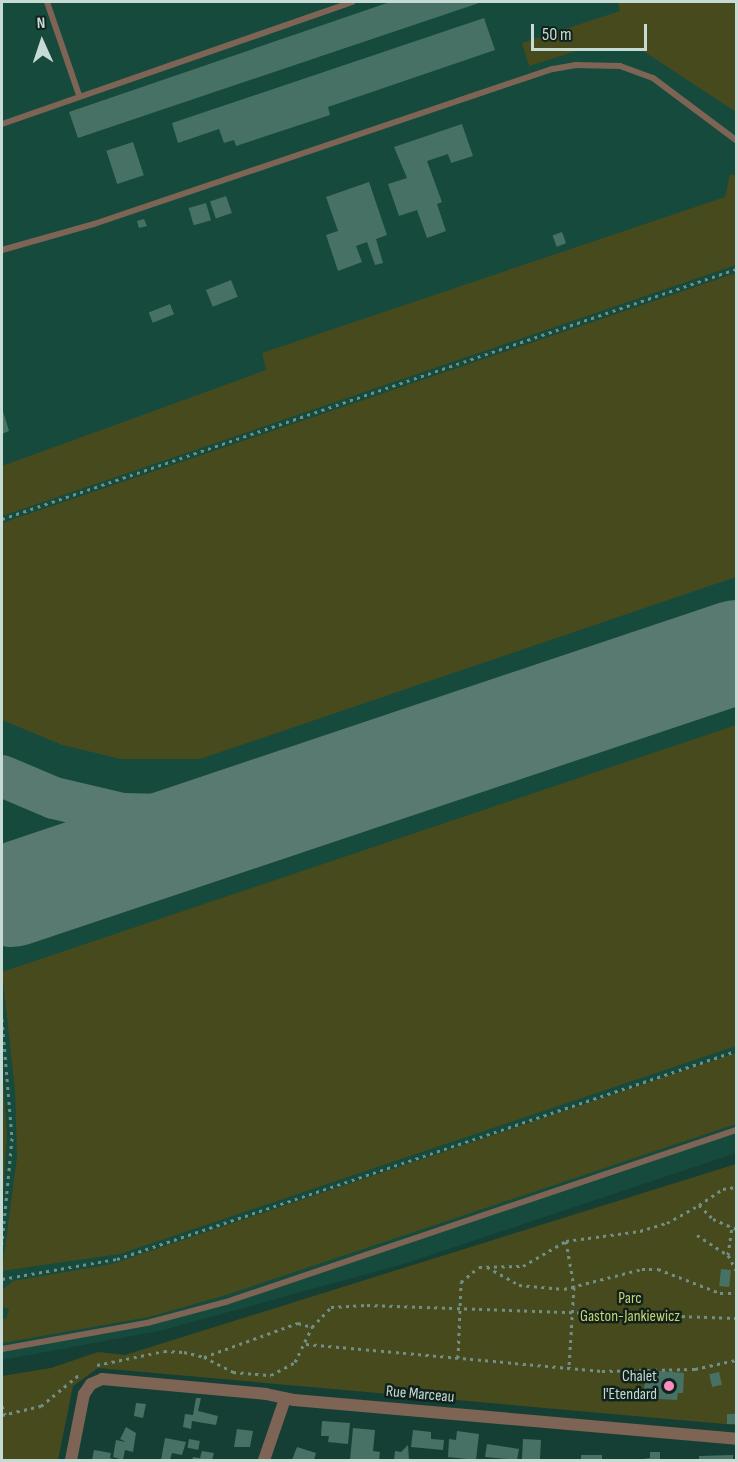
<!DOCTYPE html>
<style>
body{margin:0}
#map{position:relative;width:738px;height:1462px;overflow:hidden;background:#153f34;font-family:"Sofia Sans Condensed",sans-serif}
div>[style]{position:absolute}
.built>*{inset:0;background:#154a3d}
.green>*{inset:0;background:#474a1d}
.taxiway>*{height:42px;margin:-21px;padding:0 21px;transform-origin:21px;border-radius:21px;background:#587a70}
.runway>*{height:104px;margin:-52px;padding:0 52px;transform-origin:52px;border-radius:52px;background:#587a70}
.building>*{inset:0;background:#487165;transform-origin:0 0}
.path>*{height:3px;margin-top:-1.5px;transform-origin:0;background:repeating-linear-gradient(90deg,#708f86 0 3px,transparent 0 7.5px)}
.service>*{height:6px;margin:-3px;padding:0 3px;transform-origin:3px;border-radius:3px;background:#7e6454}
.minor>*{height:12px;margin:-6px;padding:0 6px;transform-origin:6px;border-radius:6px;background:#7e6454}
.dots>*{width:16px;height:16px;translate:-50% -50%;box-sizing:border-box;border:3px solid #11221d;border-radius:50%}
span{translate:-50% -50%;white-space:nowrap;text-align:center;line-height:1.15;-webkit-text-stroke:5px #11221d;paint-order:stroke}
.park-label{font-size:16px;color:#c9d270}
.poi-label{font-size:16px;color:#c6dbd4}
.right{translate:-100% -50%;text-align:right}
.street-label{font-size:16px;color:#c6dbd4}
.frame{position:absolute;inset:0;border:3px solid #c6dbd4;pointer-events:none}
.north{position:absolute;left:12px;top:12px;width:60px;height:60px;-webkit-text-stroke:4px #11221d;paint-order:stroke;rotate:357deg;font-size:16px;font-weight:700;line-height:24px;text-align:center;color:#c6dbd4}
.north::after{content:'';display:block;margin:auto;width:21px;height:27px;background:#c6dbd4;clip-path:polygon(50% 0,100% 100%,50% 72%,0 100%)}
.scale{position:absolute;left:531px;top:24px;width:116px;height:27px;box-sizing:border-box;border:3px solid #c6dbd4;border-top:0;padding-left:8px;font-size:18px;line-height:21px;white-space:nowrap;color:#c6dbd4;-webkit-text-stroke:4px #11221d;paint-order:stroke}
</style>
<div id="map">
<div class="built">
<div style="clip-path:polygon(2px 2px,736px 2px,736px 1153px,407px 1263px,159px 1331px,2px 1360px)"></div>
</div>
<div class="green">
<div style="clip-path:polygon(618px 2px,736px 2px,736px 112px,643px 51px,583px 49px,529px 66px,522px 43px,620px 11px)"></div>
<div style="clip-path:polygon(730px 174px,736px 176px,736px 265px,2px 516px,2px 466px,266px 370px,262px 353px,725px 197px)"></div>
<div style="clip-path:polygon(736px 273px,736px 577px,200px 759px,121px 759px,62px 745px,2px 720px,2px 523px)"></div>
<div style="clip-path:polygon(736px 725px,736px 1046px,120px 1254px,2px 1271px,17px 1157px,15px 1090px,2px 972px)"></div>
<div style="clip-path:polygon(736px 1053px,736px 1124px,226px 1295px,149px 1317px,2px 1343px,2px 1319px,6px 1319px,9px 1309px,2px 1307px,2px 1290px,13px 1281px,112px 1264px)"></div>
<div style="clip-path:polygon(2px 1062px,7px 1135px,2px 1208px)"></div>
<div style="clip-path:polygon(736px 1164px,736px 1425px,98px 1368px,73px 1386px,58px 1460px,2px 1460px,2px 1376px,51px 1368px,98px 1352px,125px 1355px)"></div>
</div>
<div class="taxiway">
<div style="left:2px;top:776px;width:56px;rotate:22.9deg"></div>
<div style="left:54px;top:798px;width:71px;rotate:13.1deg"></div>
<div style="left:123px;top:814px;width:85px;rotate:1.3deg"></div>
<div style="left:208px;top:816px;width:83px;rotate:-9.7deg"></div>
</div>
<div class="runway">
<div style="left:12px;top:895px;width:764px;rotate:-18.55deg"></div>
</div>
<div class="building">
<div style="clip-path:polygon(390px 2px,482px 2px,78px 138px,69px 112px)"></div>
<div style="clip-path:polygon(484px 18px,495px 50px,328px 107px,330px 115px,236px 146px,234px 140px,224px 143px,219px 129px,178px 143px,172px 123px)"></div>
<div style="clip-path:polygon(462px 124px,473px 156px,451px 163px,448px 154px,427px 161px,442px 202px,437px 204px,446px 231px,427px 238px,417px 210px,399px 216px,388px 184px,407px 178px,394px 147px)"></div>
<div style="left:133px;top:142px;width:35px;height:28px;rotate:72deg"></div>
<div style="clip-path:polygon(369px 182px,387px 235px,376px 239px,383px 263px,375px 265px,367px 242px,356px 246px,362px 262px,338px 271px,326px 235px,338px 231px,326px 197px)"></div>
<div style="left:226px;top:196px;width:18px;height:17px;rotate:71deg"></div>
<div style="left:206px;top:203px;width:18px;height:18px;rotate:74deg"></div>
<div style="clip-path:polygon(144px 219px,147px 226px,139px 228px,137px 221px)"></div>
<div style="left:562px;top:232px;width:12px;height:10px;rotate:70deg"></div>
<div style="left:231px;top:280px;width:18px;height:27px;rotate:68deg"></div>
<div style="left:170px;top:304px;width:11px;height:23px;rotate:68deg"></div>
<div style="clip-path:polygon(2px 408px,9px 431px,2px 434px)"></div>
<div style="left:721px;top:1269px;width:10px;height:17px;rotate:6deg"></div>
<div style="clip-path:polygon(646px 1370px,684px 1373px,683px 1393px,678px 1393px,677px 1400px,658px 1399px,659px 1391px,644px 1390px)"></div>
<div style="left:719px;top:1372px;width:13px;height:10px;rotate:77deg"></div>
<div style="clip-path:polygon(196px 1398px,201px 1398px,198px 1411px,218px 1416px,216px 1425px,192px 1421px,191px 1429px,183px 1427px,185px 1414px,193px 1415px)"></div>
<div style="clip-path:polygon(136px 1403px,146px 1404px,143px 1418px,134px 1416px)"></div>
<div style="left:727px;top:1414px;width:8px;height:10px"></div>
<div style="clip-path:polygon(322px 1421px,350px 1423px,348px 1444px,328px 1442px,329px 1436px,321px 1436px)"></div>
<div style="clip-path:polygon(126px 1427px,136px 1433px,133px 1452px,125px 1450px,123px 1460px,113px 1457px,116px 1440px,126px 1442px,120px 1439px)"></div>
<div style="clip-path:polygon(353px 1428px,375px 1430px,373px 1451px,380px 1452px,379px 1460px,350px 1460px)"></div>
<div style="clip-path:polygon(237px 1429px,253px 1431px,250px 1447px,234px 1447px)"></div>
<div style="clip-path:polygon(413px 1430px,431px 1432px,431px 1439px,444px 1440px,443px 1450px,411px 1447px)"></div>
<div style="clip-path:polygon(457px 1431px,479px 1434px,476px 1460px,448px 1457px,449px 1439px,456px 1440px)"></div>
<div style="clip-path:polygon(165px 1438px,186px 1442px,182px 1455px,172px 1453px,170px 1460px,161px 1460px)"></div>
<div style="left:189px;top:1439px;width:11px;height:9px;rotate:10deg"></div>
<div style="left:523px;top:1439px;width:18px;height:21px;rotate:3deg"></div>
<div style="clip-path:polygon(487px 1444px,519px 1449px,517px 1460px,485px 1457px)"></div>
<div style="clip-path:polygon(408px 1445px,409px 1460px,394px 1460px,395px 1451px,401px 1452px)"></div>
<div style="clip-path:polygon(297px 1447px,316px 1453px,314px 1460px,292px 1460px)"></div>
<div style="clip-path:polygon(94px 1450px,111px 1453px,110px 1458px,117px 1460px,92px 1460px)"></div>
<div style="clip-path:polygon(202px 1451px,214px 1453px,212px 1460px,192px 1460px,193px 1457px,200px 1458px)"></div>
<div style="clip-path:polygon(650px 1452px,660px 1452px,660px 1460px,636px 1460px,650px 1458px)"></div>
<div style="left:581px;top:1455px;width:21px;height:5px"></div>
<div style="clip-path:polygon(733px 1455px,733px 1460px,699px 1460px,699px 1456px)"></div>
</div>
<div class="path">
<div style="left:2px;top:519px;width:775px;rotate:-18.81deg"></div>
<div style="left:2px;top:1019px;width:119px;rotate:85.2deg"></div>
<div style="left:12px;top:1138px;width:106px;rotate:95.4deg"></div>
<div style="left:699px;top:1205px;width:29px;rotate:-34deg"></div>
<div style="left:723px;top:1189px;width:13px;rotate:-9deg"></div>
<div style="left:697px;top:1235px;width:37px;rotate:33deg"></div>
<div style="left:728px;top:1255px;width:17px;rotate:62deg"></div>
<div style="left:566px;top:1241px;width:47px;rotate:80.1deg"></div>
<div style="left:574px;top:1287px;width:80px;rotate:93.6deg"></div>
<div style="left:728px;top:1255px;width:27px;rotate:-82deg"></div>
<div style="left:487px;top:1267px;width:37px;rotate:29deg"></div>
<div style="left:519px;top:1285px;width:45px;rotate:5.1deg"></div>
<div style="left:564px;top:1289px;width:81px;rotate:-14.4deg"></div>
<div style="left:642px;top:1269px;width:16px"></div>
<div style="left:658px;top:1269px;width:66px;rotate:21.2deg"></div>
<div style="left:720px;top:1293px;width:16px"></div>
<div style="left:2px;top:1279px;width:117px;rotate:-9.9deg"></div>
<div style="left:117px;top:1259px;width:653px;rotate:-18.57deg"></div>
<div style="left:306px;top:1344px;width:297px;rotate:5.2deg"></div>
<div style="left:602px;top:1371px;width:93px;rotate:-1.2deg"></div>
<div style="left:695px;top:1369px;width:42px;rotate:-12.4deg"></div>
<div style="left:204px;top:1357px;width:100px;rotate:-19.9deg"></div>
<div style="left:298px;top:1323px;width:15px;rotate:16deg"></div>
<div style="left:458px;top:1358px;width:76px;rotate:-87.7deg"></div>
<div style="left:461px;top:1282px;width:23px;rotate:-40deg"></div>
<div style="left:479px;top:1267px;width:44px;rotate:-1.3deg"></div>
<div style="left:523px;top:1266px;width:50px;rotate:-30.2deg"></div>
<div style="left:566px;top:1241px;width:75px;rotate:-7.7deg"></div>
<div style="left:640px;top:1231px;width:28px;rotate:-17deg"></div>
<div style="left:667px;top:1223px;width:37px;rotate:-29deg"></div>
<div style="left:699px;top:1205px;width:20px;rotate:45deg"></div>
<div style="left:713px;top:1219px;width:25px;rotate:23deg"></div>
<div style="left:97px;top:1365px;width:68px;rotate:-11.8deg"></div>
<div style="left:164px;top:1351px;width:20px;rotate:3deg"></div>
<div style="left:184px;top:1352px;width:21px;rotate:14deg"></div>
<div style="left:204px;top:1357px;width:33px;rotate:27deg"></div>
<div style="left:233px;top:1372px;width:38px;rotate:5deg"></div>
<div style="left:271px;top:1375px;width:27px;rotate:-28deg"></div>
<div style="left:295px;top:1362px;width:39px;rotate:-64deg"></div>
<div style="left:312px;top:1327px;width:28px;rotate:-46deg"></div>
<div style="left:331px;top:1307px;width:36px;rotate:-3deg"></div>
<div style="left:367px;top:1305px;width:369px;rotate:2deg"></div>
<div style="left:2px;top:1406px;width:9px;rotate:69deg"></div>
<div style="left:2px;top:1415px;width:40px;rotate:-13deg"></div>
<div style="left:41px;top:1406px;width:50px;rotate:-39.4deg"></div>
</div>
<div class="service">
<div style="left:47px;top:2px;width:98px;rotate:71deg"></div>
<div style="left:2px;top:124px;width:371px;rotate:-19.2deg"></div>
<div style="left:2px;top:250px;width:96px;rotate:-15.8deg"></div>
<div style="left:94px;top:224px;width:484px;rotate:-18.7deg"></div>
<div style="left:553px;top:69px;width:22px;rotate:-10deg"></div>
<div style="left:575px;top:65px;width:45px;rotate:1.3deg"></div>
<div style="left:620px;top:66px;width:35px;rotate:20deg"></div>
<div style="left:653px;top:78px;width:104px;rotate:36.8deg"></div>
<div style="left:2px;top:1349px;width:147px;rotate:-10.2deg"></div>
<div style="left:147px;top:1323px;width:82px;rotate:-14.9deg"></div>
<div style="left:226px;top:1302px;width:538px;rotate:-18.64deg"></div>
</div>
<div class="minor">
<div style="left:71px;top:1460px;width:67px;rotate:-78.9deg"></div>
<div style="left:84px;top:1394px;width:12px;rotate:-55deg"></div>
<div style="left:91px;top:1384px;width:12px;rotate:-24deg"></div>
<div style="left:102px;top:1379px;width:165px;rotate:5.2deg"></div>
<div style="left:266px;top:1394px;width:29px;rotate:12deg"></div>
<div style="left:294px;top:1400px;width:444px;rotate:5deg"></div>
<div style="left:264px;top:1460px;width:65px;rotate:-71deg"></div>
</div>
<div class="dots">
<div style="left:669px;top:1386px;background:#fd8ebf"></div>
</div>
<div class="park-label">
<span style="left:630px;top:1308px">Parc<br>Gaston-Jankiewicz</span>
</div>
<div class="poi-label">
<span class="right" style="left:657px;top:1386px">Chalet<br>l'Etendard</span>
</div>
<div class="street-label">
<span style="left:420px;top:1395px;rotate:5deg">Rue Marceau</span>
</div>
<div class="frame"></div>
<div class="north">N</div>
<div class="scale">50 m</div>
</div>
